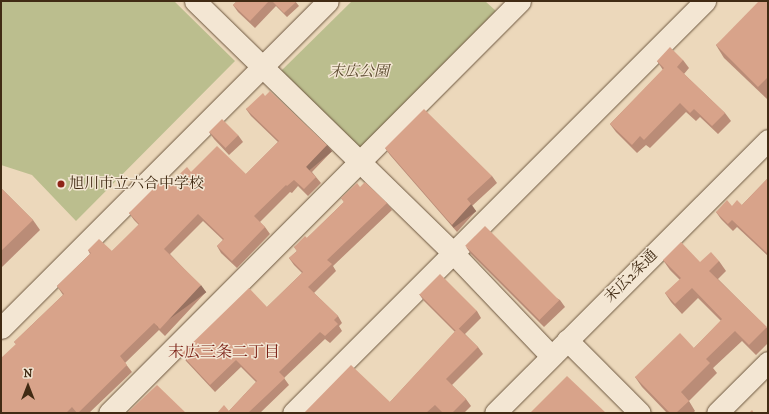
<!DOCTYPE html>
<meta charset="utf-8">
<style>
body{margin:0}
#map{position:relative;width:769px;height:414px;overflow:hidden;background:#ecd8bb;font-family:"IM FELL DW Pica","Noto Serif JP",serif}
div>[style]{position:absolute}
.green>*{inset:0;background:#bbbe8e}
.roads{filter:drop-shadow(0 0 1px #6c563e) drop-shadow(0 0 1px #6c563e)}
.street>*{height:21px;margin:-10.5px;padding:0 10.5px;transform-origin:10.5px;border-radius:10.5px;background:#f3e6d3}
.wall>*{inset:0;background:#ba8c77}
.shaded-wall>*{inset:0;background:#977261;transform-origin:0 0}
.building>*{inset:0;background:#d8a38a;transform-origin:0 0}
.dots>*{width:11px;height:11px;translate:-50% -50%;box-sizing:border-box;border:2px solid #f3e6d3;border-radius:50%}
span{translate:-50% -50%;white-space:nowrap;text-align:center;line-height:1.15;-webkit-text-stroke:3px #f3e6d3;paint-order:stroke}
.park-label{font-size:15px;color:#59482c;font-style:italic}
.poi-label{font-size:15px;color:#412b14}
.left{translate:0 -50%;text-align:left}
.street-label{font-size:15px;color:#412b14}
.neighbourhood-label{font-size:16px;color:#7a1f14}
.frame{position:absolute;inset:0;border:2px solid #412b14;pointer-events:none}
.north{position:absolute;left:8px;top:366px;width:40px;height:40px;-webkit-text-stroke:3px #f3e6d3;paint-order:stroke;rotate:0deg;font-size:11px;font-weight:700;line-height:16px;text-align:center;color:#412b14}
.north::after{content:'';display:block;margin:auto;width:14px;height:18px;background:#412b14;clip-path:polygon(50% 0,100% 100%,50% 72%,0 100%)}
</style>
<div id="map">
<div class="green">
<div style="clip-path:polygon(1px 1px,174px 1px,235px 61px,76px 221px,32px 175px,1px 165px)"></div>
<div style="clip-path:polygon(352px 1px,485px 1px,496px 11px,358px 150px,281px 71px)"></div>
</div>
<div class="roads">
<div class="street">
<div style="left:195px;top:1px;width:361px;rotate:44.3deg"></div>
<div style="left:453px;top:253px;width:142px;rotate:46.4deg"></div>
<div style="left:1px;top:328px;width:462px;rotate:-45deg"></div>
<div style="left:567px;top:340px;width:103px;rotate:45deg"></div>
<div style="left:109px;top:413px;width:582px;rotate:-45.07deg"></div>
<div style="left:293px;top:413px;width:583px;rotate:-45deg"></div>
<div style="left:495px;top:413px;width:386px;rotate:-45deg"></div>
<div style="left:717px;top:413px;width:72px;rotate:-45deg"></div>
</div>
</div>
<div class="wall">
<div style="clip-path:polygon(237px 1px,295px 1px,299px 6px,287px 17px,275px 5px,276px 6px,255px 28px,238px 12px,233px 5px)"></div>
<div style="clip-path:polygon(768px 1px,768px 97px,767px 99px,724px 58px,716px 45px)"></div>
<div style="clip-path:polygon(683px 60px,689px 68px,684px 74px,725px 113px,731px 121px,718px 134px,700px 117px,696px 121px,686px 112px,650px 148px,646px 145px,637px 153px,616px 132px,610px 124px,663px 70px,657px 61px)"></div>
<div style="clip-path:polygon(265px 96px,332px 151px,312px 172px,316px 177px,321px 183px,308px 196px,298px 186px,292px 193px,290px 192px,260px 222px,265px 227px,270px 234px,237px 268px,221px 253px,217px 246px,223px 240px,203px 221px,170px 254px,206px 292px,165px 336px,159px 330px,125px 363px,132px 372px,89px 413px,1px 413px,16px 344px,14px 342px,63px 295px,57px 286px,90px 254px,88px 250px,112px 251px,139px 225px,134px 220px,129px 213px,166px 187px,191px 172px,246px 174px,278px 142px,251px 116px,246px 109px)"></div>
<div style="clip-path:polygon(209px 132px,238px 135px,243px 142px,229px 155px,214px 139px)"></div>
<div style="clip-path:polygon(385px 148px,492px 176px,497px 183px,472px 206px,476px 211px,457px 232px,390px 155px)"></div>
<div style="clip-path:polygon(768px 178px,768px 256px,737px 227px,733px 231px,721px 219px,716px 212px,732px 206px,742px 205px)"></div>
<div style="clip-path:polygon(360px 187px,387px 203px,392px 210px,333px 266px,336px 271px,314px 293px,338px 316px,342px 323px,339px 326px,342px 331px,330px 343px,325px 339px,284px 378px,289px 385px,260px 413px,217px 413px,229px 411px,256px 382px,241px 367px,215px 392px,186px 361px,181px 354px,267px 307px,302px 273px,294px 265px,289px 258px,297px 251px,294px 247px,307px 238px,344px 202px,341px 198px)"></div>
<div style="clip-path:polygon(1px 188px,33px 220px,40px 230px,1px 268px)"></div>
<div style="clip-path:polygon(466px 247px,560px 300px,565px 307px,544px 327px,471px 254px)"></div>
<div style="clip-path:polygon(663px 260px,700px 262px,719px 261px,726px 271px,718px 279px,768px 329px,768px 343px,756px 355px,742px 341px,713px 368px,717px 373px,689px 401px,695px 411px,693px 413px,667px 413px,642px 387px,635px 377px,694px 348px,721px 321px,698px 298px,682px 314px,671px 302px,665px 293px,680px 280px,670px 270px)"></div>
<div style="clip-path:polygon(419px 294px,477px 311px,481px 318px,465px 334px,478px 347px,483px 354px,452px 385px,466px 399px,471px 406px,464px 413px,441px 413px,440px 412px,438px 413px,304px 413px,390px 402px,455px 332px,424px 301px)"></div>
</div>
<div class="shaded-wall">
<div style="left:327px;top:145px;width:8px;height:30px;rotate:50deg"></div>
<div style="left:471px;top:204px;width:9px;height:28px;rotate:54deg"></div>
<div style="left:201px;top:285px;width:9px;height:60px;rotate:54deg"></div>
</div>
<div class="building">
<div style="clip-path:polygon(237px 1px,269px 1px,250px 21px,233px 5px)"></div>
<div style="clip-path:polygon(272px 1px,295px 1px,296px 2px,284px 13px)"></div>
<div style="clip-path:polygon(759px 1px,768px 1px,768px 77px,758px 87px,716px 45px)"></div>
<div style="clip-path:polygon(670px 47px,683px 60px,677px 67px,725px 113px,712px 126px,694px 109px,690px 113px,680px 103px,644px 140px,640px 136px,632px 145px,610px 124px,664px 68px,657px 61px)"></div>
<div style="clip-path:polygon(270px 91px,327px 145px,306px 167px,316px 177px,304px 189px,294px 180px,287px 186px,286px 185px,254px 216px,265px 227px,232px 261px,217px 246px,224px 239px,198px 214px,164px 249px,201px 285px,160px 329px,154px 323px,120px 356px,127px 365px,78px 413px,77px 413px,72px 407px,66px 413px,1px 413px,1px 358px,16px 344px,14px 342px,64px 294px,57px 286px,91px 253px,88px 250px,99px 239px,112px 251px,139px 224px,129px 213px,161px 181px,166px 187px,187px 167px,191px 172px,217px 146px,246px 174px,279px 141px,246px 109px,263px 93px,265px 96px)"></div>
<div style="clip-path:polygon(424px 109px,492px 176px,467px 199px,471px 204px,452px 225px,385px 148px)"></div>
<div style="left:222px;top:119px;width:23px;height:18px;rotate:45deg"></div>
<div style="clip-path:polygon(768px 178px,768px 254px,732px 220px,728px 224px,716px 212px,727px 200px,732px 206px,737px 200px,742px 205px)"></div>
<div style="clip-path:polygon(365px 182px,387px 203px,327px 260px,332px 264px,308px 287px,338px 316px,334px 320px,338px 324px,325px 336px,320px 332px,279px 372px,285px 378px,249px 412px,250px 413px,217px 413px,224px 405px,229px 411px,257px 381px,236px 360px,210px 385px,181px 354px,249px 288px,267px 307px,303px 272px,289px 258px,297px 251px,294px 247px,305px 236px,307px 238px,344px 202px,341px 198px,357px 183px,360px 187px)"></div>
<div style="clip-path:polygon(1px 188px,33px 220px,1px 251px)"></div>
<div style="left:485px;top:226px;width:105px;height:28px;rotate:45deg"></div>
<div style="clip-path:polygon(681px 242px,700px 262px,711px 252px,719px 261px,709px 271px,767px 327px,749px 345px,735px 331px,706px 359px,710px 363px,681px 392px,689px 401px,676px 413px,670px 413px,635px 377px,680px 333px,694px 348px,722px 319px,692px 288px,675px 304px,665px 293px,681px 278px,663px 260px)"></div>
<div style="left:440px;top:274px;width:52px;height:29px;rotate:45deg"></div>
<div style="clip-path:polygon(458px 328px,478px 347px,446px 379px,466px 399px,452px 413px,443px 413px,435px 405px,426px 413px,304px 413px,351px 365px,390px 402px)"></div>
<div style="clip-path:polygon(567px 376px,606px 413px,530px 413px)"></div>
<div style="clip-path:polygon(157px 385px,186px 413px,127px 413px)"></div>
<div style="clip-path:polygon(752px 410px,754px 413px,749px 413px)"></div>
</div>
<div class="dots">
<div style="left:61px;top:184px;background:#8f2418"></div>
</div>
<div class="park-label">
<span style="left:359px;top:72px">末広公園</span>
</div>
<div class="poi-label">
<span class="left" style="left:69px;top:184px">旭川市立六合中学校</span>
</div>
<div class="street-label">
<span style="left:631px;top:276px;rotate:-45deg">末広2条通</span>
</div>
<div class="neighbourhood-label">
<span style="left:224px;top:352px">末広三条二丁目</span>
</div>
<div class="frame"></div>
<div class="north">N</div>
</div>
